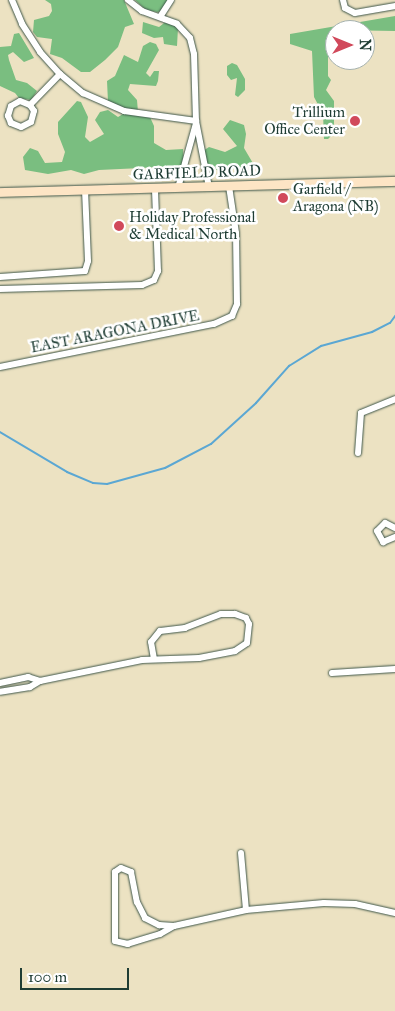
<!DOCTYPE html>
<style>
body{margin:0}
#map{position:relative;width:395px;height:1011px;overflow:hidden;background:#ece2c2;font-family:"IM FELL Great Primer",serif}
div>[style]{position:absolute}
.forest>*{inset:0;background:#7abe80}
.stream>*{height:2px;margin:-1px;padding:0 1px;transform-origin:1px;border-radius:1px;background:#5ba7d3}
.roads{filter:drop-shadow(0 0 1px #3e5649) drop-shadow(0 0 1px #3e5649)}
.street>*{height:6px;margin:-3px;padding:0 3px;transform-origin:3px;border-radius:3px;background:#fff}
.secondary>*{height:9px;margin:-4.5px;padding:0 4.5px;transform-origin:4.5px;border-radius:4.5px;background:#fde5c5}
.dots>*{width:14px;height:14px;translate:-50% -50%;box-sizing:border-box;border:2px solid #fff;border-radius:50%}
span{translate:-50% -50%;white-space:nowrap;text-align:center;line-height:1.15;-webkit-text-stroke:5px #fff;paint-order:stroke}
.poi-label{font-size:15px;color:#1f3d34}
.right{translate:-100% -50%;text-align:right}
.left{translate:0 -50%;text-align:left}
.street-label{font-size:15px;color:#1f3d34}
.north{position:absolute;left:325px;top:20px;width:50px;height:50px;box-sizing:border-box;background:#fff;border:1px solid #a5b1ae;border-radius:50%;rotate:90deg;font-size:14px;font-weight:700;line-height:20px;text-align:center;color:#1f3d34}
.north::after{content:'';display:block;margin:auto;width:18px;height:22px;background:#d1495b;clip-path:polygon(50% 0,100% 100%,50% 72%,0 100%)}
.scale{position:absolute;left:20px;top:968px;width:109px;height:22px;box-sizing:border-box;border:2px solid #1f3d34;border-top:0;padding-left:6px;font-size:15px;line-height:18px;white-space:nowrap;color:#1f3d34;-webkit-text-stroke:4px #fff;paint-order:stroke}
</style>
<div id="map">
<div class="forest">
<div style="clip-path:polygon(45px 0,124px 0,134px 24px,125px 27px,118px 47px,105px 60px,90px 72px,81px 72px,62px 58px,50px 54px,52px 39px,37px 37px,33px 32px,34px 20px,49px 16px,52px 11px,51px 4px)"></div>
<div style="clip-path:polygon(135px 0,170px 0,163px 11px,157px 12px,146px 10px)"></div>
<div style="clip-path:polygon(395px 16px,395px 31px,335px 30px,328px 57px,328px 76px,331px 80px,326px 90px,334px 101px,334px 133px,328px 139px,324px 139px,323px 114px,314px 97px,312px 51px,290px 44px,290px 34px)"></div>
<div style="clip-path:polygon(168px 20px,178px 28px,177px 46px,164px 44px,163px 37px,154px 38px,142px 33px,143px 22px,159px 27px)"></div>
<div style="clip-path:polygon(19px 33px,34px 58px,24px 62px,13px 52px,8px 55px,9px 60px,16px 80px,27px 83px,37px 91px,31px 100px,19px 98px,15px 93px,0 86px,0 47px,11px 46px,14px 34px)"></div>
<div style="clip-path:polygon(150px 42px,156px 44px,159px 50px,146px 73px,150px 77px,154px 71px,159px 71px,158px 81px,156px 86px,130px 84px,128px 90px,137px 100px,138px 112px,150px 117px,154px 126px,154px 143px,166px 150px,183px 149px,184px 166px,99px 170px,84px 174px,71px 170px,48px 174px,25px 170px,23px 157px,30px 148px,38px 151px,45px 163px,62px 162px,65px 152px,58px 134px,58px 122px,77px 101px,81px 102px,88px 117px,85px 137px,90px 142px,104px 134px,95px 120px,100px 112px,108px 110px,118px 117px,123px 114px,108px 102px,107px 81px,115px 76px,124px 55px,138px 62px,143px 46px)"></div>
<div style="clip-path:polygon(232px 63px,237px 65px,245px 79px,245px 90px,238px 97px,235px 95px,237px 78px,231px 80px,227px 75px,227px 66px)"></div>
<div style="clip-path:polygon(230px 120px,244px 125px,246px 134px,244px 148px,254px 165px,219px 171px,203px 162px,203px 151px,209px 147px,225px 152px,237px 146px,223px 129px)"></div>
</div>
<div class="stream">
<div style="left:0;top:432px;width:78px;rotate:30.8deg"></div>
<div style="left:67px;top:472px;width:28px;rotate:23deg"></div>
<div style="left:93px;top:483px;width:14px;rotate:4deg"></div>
<div style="left:107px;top:484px;width:60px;rotate:-15.4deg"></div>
<div style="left:165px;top:468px;width:52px;rotate:-27.6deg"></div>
<div style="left:211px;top:444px;width:61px;rotate:-42.3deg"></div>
<div style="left:256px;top:403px;width:50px;rotate:-48.3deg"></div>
<div style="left:289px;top:366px;width:38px;rotate:-32deg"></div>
<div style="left:321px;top:346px;width:53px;rotate:-15.4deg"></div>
<div style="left:372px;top:332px;width:20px;rotate:-27deg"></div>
<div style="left:390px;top:323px;width:9px;rotate:-54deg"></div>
</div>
<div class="roads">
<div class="street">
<div style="left:12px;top:0;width:26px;rotate:67deg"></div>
<div style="left:22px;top:24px;width:33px;rotate:57deg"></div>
<div style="left:40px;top:52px;width:30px;rotate:48deg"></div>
<div style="left:60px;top:74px;width:30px;rotate:40deg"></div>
<div style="left:83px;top:93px;width:45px;rotate:23.7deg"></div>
<div style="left:124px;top:111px;width:73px;rotate:7.9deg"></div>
<div style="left:128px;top:0;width:18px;rotate:38deg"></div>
<div style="left:142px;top:11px;width:37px;rotate:20deg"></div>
<div style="left:177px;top:24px;width:19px;rotate:47deg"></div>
<div style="left:190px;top:38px;width:16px;rotate:76deg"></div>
<div style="left:194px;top:54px;width:67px;rotate:88.3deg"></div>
<div style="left:196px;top:121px;width:67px;rotate:78.9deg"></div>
<div style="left:343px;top:0;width:8px;rotate:76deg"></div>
<div style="left:345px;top:8px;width:11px;rotate:27deg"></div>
<div style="left:355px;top:13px;width:41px;rotate:-9.9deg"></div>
<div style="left:160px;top:17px;width:20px;rotate:-57deg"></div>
<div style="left:30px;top:105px;width:7px;rotate:56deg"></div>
<div style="left:34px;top:111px;width:11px;rotate:105deg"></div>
<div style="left:31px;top:122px;width:11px;rotate:153deg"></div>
<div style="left:21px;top:127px;width:11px;rotate:-158deg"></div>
<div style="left:11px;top:123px;width:8px;rotate:-113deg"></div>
<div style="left:8px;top:116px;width:10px;rotate:-73deg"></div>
<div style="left:11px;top:106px;width:10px;rotate:-29deg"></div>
<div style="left:20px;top:101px;width:11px;rotate:22deg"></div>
<div style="left:30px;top:105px;width:43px;rotate:-45.9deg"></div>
<div style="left:178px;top:188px;width:67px;rotate:-74.5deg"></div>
<div style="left:0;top:277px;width:85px;rotate:-4deg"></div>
<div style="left:85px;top:271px;width:10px;rotate:-73deg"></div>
<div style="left:88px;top:261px;width:71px;rotate:-92.4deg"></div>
<div style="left:0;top:289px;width:142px;rotate:-1.6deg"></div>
<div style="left:142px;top:285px;width:13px;rotate:-23deg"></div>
<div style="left:154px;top:280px;width:10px;rotate:-66deg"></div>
<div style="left:158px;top:271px;width:83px;rotate:-92.1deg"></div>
<div style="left:0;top:367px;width:218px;rotate:-11.4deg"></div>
<div style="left:214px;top:324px;width:20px;rotate:-24deg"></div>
<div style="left:232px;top:316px;width:13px;rotate:-67deg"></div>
<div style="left:237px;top:304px;width:71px;rotate:-90.8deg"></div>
<div style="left:236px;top:233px;width:48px;rotate:-98.5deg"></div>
<div style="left:358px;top:453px;width:40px;rotate:-85.7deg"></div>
<div style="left:361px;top:413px;width:37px;rotate:-22deg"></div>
<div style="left:395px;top:528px;width:11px;rotate:-153deg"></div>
<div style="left:385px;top:523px;width:11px;rotate:135deg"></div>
<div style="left:377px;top:531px;width:13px;rotate:61deg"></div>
<div style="left:383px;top:542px;width:13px;rotate:-23deg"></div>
<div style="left:332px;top:673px;width:63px;rotate:-3.6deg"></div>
<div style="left:40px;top:681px;width:104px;rotate:-11.6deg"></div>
<div style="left:142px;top:660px;width:57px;rotate:-2deg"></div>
<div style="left:199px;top:658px;width:37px;rotate:-11deg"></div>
<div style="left:235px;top:651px;width:14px;rotate:-34deg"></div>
<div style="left:247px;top:643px;width:19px;rotate:-84deg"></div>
<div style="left:249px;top:624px;width:7px;rotate:-117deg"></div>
<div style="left:246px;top:618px;width:12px;rotate:-160deg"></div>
<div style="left:235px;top:614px;width:14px;rotate:180deg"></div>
<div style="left:221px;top:614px;width:39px;rotate:159deg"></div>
<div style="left:185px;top:628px;width:25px;rotate:173deg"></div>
<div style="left:160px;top:631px;width:14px;rotate:129deg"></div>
<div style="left:151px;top:642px;width:17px;rotate:80deg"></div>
<div style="left:0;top:683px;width:29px;rotate:-12deg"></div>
<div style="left:28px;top:677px;width:13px;rotate:18deg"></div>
<div style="left:40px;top:681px;width:12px;rotate:149deg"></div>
<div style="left:30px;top:687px;width:30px;rotate:171deg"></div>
<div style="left:241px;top:853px;width:57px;rotate:85deg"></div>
<div style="left:174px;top:926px;width:16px;rotate:150deg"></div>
<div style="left:160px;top:934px;width:34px;rotate:163deg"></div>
<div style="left:128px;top:944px;width:13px;rotate:-167deg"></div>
<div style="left:115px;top:941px;width:69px;rotate:-90deg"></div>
<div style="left:115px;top:872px;width:7px;rotate:-34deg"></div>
<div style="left:121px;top:868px;width:11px;rotate:22deg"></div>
<div style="left:131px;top:872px;width:31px;rotate:79deg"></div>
<div style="left:137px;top:902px;width:18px;rotate:63deg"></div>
<div style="left:145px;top:918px;width:16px;rotate:27deg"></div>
<div style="left:159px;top:925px;width:15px;rotate:4deg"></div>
<div style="left:174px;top:926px;width:74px;rotate:-12.5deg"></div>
<div style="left:246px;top:910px;width:78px;rotate:-5.1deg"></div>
<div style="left:324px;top:903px;width:31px;rotate:2deg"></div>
<div style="left:355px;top:904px;width:41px;rotate:12.7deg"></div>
</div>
<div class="secondary">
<div style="left:0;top:192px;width:395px;rotate:-1.6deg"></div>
</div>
</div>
<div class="dots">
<div style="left:355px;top:121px;background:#d1495b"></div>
<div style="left:283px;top:198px;background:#d1495b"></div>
<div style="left:119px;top:226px;background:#d1495b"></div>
</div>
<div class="poi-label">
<span class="right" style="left:345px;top:121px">Trillium<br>Office Center</span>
<span class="left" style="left:293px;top:198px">Garfield /<br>Aragona (NB)</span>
<span class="left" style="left:129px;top:226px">Holiday Professional<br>&amp; Medical North</span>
</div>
<div class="street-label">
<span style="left:197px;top:173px;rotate:-2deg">GARFIELD ROAD</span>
<span style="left:115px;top:332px;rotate:-11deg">EAST ARAGONA DRIVE</span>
</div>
<div class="north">N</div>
<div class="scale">100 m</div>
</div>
